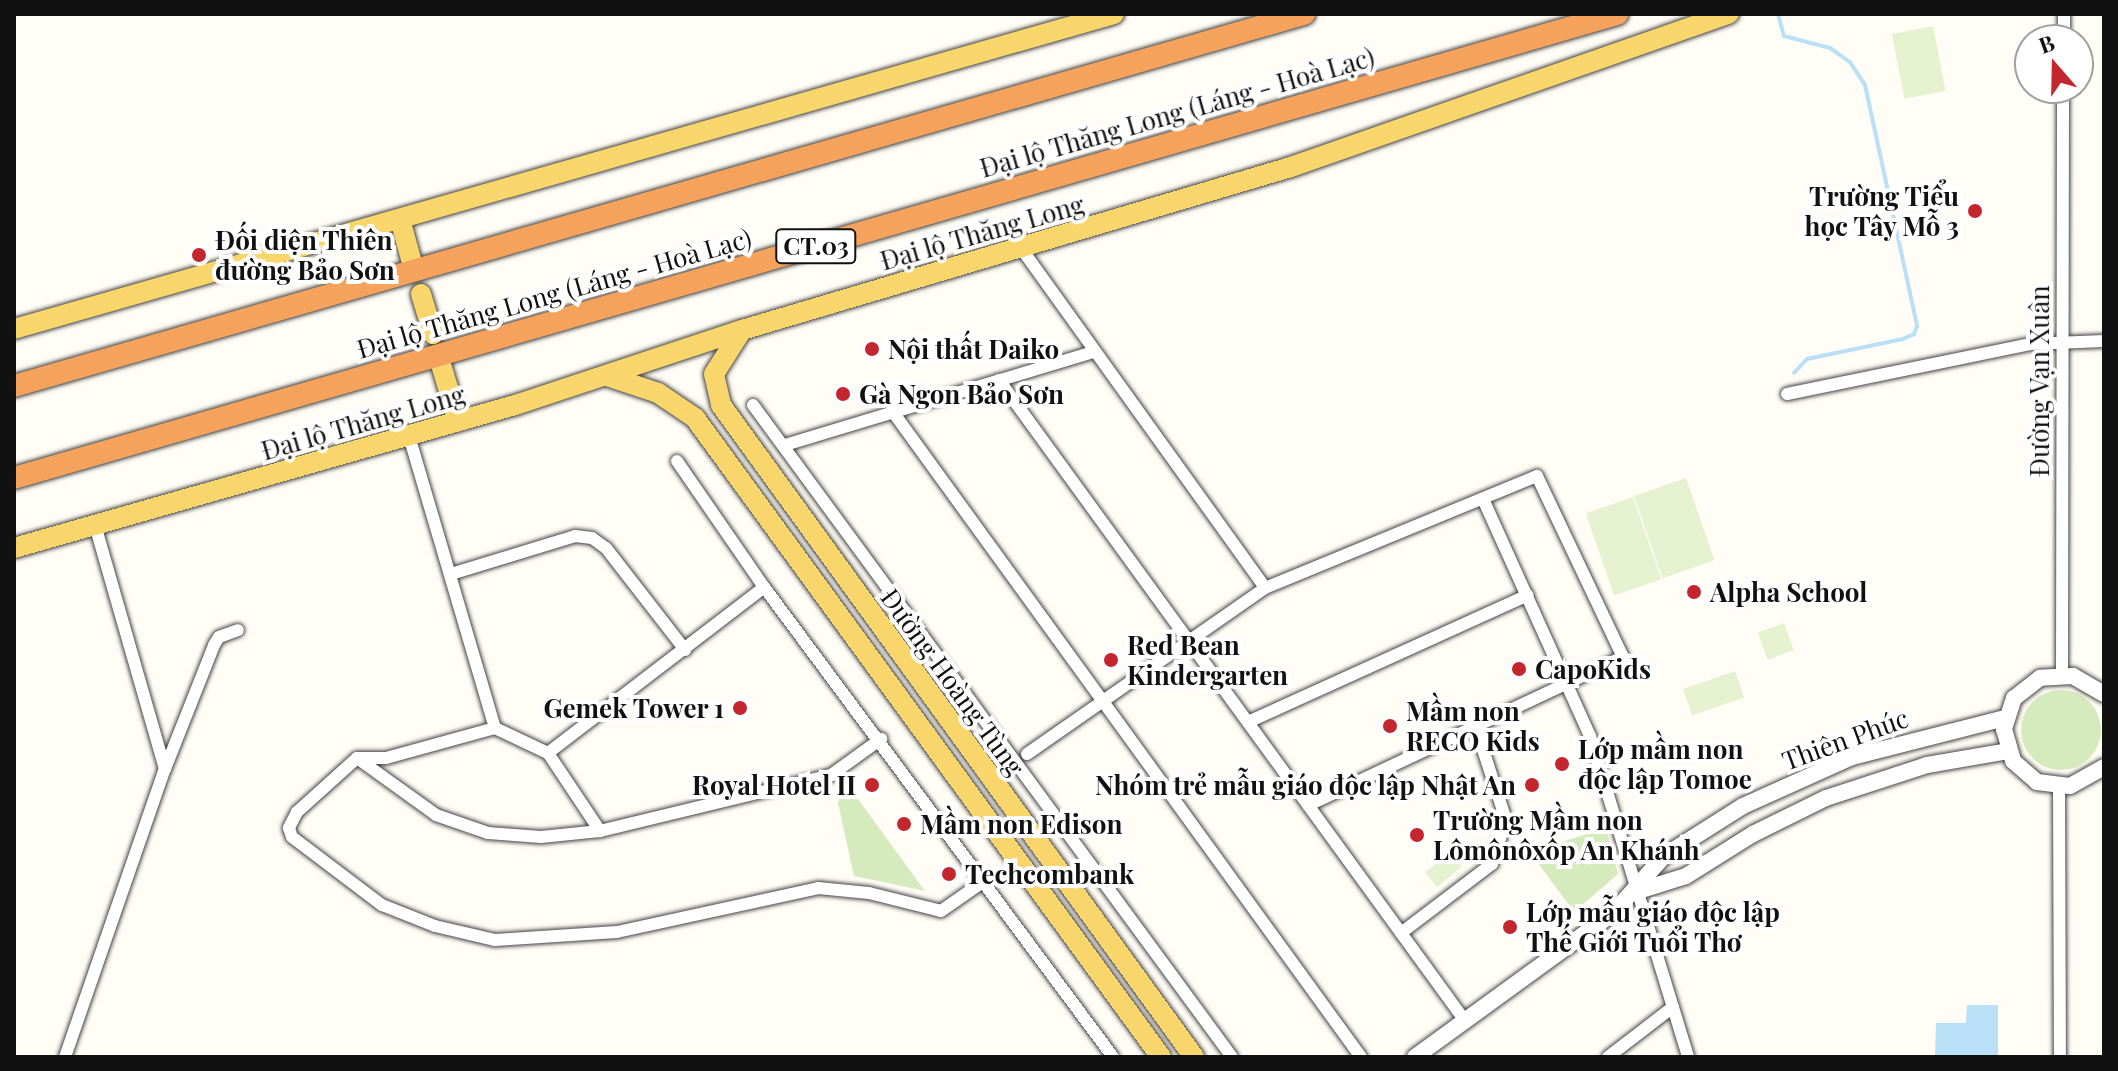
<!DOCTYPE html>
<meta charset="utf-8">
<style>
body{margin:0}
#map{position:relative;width:2118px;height:1071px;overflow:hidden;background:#fffdf5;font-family:"Playfair Display",serif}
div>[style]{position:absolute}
.green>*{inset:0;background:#d5ebbd}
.round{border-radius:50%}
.pitch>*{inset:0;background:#e6f2cf;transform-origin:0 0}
.water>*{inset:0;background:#b9e0f7}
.stream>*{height:4px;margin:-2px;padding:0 2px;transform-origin:2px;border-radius:2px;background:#b9e0f7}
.roads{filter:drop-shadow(0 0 2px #444) drop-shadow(0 0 2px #444)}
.minor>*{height:12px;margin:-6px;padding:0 6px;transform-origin:6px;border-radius:6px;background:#fff}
.tertiary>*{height:16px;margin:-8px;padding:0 8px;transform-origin:8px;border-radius:8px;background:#fff}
.primary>*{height:20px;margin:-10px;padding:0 10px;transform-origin:10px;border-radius:10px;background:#f9d66b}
.motorway>*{height:22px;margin:-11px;padding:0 11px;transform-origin:11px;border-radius:11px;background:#f5a25d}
.dots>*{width:22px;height:22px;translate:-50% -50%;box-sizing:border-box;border:4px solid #fff;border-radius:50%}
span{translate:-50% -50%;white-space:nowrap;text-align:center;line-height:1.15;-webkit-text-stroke:8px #fff;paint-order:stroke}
.shield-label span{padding:2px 6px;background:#fff;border:2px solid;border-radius:6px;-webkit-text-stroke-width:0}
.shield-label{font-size:24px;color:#111;font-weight:700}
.street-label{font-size:26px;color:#111}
.poi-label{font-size:26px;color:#111;font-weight:700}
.right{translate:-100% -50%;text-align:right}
.left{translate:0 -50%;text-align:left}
.frame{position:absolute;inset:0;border:16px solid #111;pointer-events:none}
.north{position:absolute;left:2014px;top:24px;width:80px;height:80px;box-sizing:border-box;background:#fff;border:2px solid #a0a0a0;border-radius:50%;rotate:340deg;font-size:22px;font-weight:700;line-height:32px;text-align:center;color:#111}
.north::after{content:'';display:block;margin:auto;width:28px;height:36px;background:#c4262e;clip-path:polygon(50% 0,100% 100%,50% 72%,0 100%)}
</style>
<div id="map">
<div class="green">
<div class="round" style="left:2021px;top:690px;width:80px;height:80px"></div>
<div style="clip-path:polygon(842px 786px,850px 788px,925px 891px,854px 876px,838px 803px)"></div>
<div style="clip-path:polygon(1606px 828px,1618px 874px,1574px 912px,1530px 852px)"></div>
</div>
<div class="pitch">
<div style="left:1933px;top:26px;width:66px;height:42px;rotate:79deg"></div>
<div style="left:1686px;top:478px;width:87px;height:55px;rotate:71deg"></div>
<div style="left:1633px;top:497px;width:87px;height:50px;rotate:71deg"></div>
<div style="left:1784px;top:623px;width:29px;height:28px;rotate:70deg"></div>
<div style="left:1735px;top:671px;width:28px;height:55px;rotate:71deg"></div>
<div style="left:1450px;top:852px;width:19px;height:32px;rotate:51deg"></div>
</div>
<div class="water">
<div style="clip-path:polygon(1967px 1005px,1998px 1005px,1998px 1057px,1935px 1057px,1936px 1023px,1966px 1023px)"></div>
</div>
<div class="stream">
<div style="left:1778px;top:14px;width:23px;rotate:75deg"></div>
<div style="left:1784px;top:36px;width:48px;rotate:14.6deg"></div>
<div style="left:1830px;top:48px;width:24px;rotate:35deg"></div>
<div style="left:1850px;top:62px;width:27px;rotate:57deg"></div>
<div style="left:1865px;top:85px;width:247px;rotate:77.8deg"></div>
<div style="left:1917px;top:326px;width:9px;rotate:111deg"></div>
<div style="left:1914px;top:334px;width:12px;rotate:156deg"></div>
<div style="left:1903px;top:339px;width:98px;rotate:168.2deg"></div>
<div style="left:1807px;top:359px;width:19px;rotate:133deg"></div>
</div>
<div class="roads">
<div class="minor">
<div style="left:2064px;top:40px;width:26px;rotate:-90deg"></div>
<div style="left:1021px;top:248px;width:418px;rotate:54.3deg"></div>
<div style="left:999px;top:380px;width:792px;rotate:53.98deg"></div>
<div style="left:1787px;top:394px;width:248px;rotate:-11.6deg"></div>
<div style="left:2030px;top:344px;width:74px;rotate:-2.3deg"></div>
<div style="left:753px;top:405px;width:809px;rotate:53.7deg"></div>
<div style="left:893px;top:412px;width:797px;rotate:54.04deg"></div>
<div style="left:409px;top:436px;width:304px;rotate:73.6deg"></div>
<div style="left:495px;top:728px;width:59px;rotate:25.3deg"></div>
<div style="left:548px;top:753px;width:94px;rotate:56.3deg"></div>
<div style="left:785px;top:445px;width:322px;rotate:-16.8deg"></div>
<div style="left:677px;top:461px;width:153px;rotate:55.4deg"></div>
<div style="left:764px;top:587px;width:585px;rotate:53.4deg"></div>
<div style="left:1483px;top:499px;width:260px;rotate:65.7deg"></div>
<div style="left:1590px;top:736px;width:336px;rotate:73deg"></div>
<div style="left:95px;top:525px;width:254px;rotate:74deg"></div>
<div style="left:451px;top:574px;width:130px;rotate:-17deg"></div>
<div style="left:575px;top:536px;width:17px;rotate:7deg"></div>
<div style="left:592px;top:538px;width:17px;rotate:36deg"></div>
<div style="left:606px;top:548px;width:129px;rotate:52.2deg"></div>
<div style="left:2062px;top:674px;width:586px;rotate:-89.9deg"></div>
<div style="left:1248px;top:722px;width:307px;rotate:-24.4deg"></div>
<div style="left:495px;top:728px;width:113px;rotate:164.6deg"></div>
<div style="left:386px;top:758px;width:29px;rotate:180deg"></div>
<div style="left:357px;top:758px;width:81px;rotate:138deg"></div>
<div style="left:297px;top:812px;width:18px;rotate:117deg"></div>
<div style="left:289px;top:828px;width:9px;rotate:72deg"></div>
<div style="left:292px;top:837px;width:113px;rotate:37.1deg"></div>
<div style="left:382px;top:905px;width:57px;rotate:21.6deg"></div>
<div style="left:435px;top:926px;width:62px;rotate:13.1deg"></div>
<div style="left:495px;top:940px;width:122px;rotate:-3.8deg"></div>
<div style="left:617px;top:932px;width:206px;rotate:-12.3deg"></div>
<div style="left:818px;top:888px;width:51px;rotate:5.6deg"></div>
<div style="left:869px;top:893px;width:74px;rotate:14deg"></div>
<div style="left:941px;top:911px;width:52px;rotate:-34.9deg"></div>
<div style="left:548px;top:753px;width:272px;rotate:-37.5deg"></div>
<div style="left:1027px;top:754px;width:290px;rotate:-34.9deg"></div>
<div style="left:1265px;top:588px;width:294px;rotate:-22.4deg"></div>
<div style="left:1537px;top:476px;width:200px;rotate:64.6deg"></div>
<div style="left:1623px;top:657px;width:348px;rotate:154.8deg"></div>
<div style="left:357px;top:758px;width:97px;rotate:35.8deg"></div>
<div style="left:436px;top:815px;width:55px;rotate:19.1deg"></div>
<div style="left:488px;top:833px;width:53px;rotate:4.3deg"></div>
<div style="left:541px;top:837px;width:59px;rotate:-5.8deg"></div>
<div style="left:600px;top:831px;width:238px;rotate:-13.6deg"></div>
<div style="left:831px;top:775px;width:62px;rotate:-35.8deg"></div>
<div style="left:2059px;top:787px;width:270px;rotate:89.8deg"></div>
<div style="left:1401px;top:933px;width:114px;rotate:-37.2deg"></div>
<div style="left:1492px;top:864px;width:46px;rotate:-72.3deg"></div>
<div style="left:1506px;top:820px;width:100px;rotate:-108.1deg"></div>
<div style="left:65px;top:1057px;width:305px;rotate:-70.9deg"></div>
<div style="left:165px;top:769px;width:133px;rotate:-68.4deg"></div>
<div style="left:214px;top:645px;width:9px;rotate:-58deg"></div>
<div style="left:219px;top:637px;width:20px;rotate:-20deg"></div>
<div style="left:1608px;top:1057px;width:82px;rotate:-37.6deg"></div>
</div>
<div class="tertiary">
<div style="left:2104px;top:694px;width:36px;rotate:-150deg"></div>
<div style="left:2073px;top:676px;width:33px;rotate:177deg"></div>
<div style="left:2040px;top:678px;width:33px;rotate:142deg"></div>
<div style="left:2014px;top:698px;width:33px;rotate:108deg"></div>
<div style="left:2004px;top:729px;width:33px;rotate:74deg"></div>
<div style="left:2013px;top:761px;width:32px;rotate:41deg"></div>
<div style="left:2037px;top:782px;width:33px;rotate:7deg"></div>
<div style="left:2070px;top:786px;width:39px;rotate:-29deg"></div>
<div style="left:1638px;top:891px;width:50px;rotate:-17.4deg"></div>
<div style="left:1686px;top:876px;width:79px;rotate:-32.1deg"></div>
<div style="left:1753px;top:834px;width:81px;rotate:-26.3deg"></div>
<div style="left:1826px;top:798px;width:106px;rotate:-18.1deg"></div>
<div style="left:1927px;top:765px;width:82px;rotate:-9.8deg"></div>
<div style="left:1415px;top:1057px;width:245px;rotate:-36deg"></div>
<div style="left:1613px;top:913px;width:76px;rotate:-48.2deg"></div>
<div style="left:1664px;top:856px;width:93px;rotate:-32.3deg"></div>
<div style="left:1743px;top:806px;width:120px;rotate:-24.2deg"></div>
<div style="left:1852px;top:757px;width:158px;rotate:-14.3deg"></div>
</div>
<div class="primary">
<div style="left:400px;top:219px;width:46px;rotate:74.7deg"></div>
<div style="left:421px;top:294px;width:42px;rotate:73.3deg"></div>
<div style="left:14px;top:329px;width:1144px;rotate:-15.98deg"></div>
<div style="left:742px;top:330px;width:52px;rotate:122.5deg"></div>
<div style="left:714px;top:374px;width:32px;rotate:77deg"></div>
<div style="left:721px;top:405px;width:806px;rotate:54.04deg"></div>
<div style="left:439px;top:358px;width:66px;rotate:73.2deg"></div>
<div style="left:607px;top:376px;width:54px;rotate:18.4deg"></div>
<div style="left:658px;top:393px;width:45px;rotate:34deg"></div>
<div style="left:695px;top:418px;width:791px;rotate:53.9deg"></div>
<div style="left:14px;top:548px;width:521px;rotate:-15.93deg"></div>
<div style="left:515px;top:405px;width:239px;rotate:-18.3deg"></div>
<div style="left:742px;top:330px;width:573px;rotate:-16.54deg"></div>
<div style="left:1291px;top:167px;width:464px;rotate:-19.3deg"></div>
</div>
<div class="motorway">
<div style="left:14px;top:386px;width:1343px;rotate:-16.09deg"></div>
<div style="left:14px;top:478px;width:1669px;rotate:-16.14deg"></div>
</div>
</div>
<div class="dots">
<div style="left:1975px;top:211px;background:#c4262e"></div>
<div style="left:199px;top:255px;background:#c4262e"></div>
<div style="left:872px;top:349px;background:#c4262e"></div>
<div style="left:843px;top:394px;background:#c4262e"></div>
<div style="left:1694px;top:592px;background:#c4262e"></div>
<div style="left:1111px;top:660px;background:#c4262e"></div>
<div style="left:1519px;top:669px;background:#c4262e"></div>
<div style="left:740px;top:708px;background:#c4262e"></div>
<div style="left:1390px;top:726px;background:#c4262e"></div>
<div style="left:1562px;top:764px;background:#c4262e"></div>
<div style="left:872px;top:785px;background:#c4262e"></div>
<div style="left:1532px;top:785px;background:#c4262e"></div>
<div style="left:904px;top:824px;background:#c4262e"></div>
<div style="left:1417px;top:835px;background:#c4262e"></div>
<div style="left:949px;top:874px;background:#c4262e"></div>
<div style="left:1510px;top:927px;background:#c4262e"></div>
</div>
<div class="shield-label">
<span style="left:816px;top:246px">CT.03</span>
</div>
<div class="street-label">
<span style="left:1177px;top:112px;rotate:-16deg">Đại lộ Thăng Long (Láng - Hoà Lạc)</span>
<span style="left:982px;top:232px;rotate:-16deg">Đại lộ Thăng Long</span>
<span style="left:554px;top:293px;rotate:-16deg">Đại lộ Thăng Long (Láng - Hoà Lạc)</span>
<span style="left:2039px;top:381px;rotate:-90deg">Đường Vạn Xuân</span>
<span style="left:363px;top:422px;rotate:-16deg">Đại lộ Thăng Long</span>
<span style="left:953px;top:682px;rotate:54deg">Đường Hoàng Tùng</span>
<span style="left:1845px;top:739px;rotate:-20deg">Thiên Phúc</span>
</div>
<div class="poi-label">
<span class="right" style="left:1959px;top:211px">Trường Tiểu<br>học Tây Mỗ 3</span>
<span class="left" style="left:215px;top:255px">Đối diện Thiên<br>đường Bảo Sơn</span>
<span class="left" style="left:888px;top:349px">Nội thất Daiko</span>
<span class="left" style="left:859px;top:394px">Gà Ngon Bảo Sơn</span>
<span class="left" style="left:1710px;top:592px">Alpha School</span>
<span class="left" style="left:1127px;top:660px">Red Bean<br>Kindergarten</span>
<span class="left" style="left:1535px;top:669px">CapoKids</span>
<span class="right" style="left:724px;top:708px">Gemek Tower 1</span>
<span class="left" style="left:1406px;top:726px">Mầm non<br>RECO Kids</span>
<span class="left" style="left:1578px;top:764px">Lớp mầm non<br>độc lập Tomoe</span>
<span class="right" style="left:856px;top:785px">Royal Hotel II</span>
<span class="right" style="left:1516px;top:785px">Nhóm trẻ mẫu giáo độc lập Nhật An</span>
<span class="left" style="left:1433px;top:835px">Trường Mầm non<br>Lômônôxốp An Khánh</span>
<span class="left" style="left:920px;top:824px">Mầm non Edison</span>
<span class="left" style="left:965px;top:874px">Techcombank</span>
<span class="left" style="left:1526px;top:927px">Lớp mẫu giáo độc lập<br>Thế Giới Tuổi Thơ</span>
</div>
<div class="frame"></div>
<div class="north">B</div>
</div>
